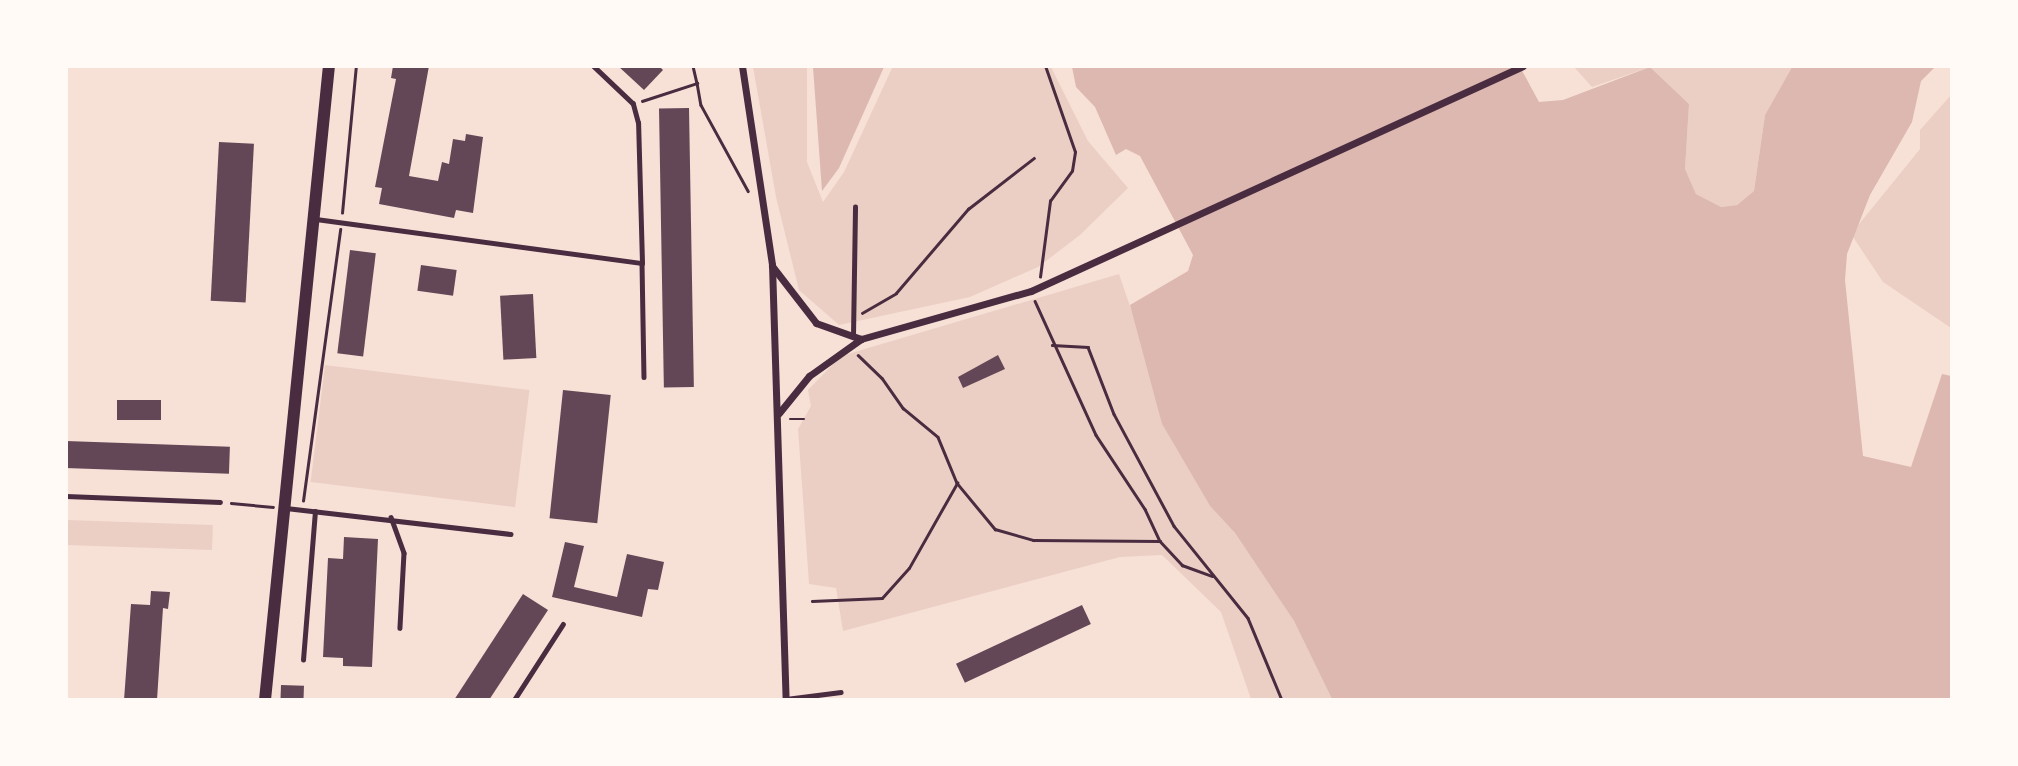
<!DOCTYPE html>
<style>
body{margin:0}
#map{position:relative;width:2018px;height:766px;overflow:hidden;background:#f7e1d7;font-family:Rubik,sans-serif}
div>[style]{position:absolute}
.green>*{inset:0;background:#ebcfc5;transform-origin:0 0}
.water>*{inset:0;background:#dcb8b0}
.building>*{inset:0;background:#644757;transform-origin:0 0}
.path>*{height:2.5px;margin:-1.25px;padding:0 1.25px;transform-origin:1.25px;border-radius:1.25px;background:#4a2c40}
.service>*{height:4.5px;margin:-2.25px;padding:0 2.25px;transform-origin:2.25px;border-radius:2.25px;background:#4a2c40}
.minor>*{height:7px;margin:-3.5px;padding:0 3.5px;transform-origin:3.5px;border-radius:3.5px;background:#4a2c40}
.secondary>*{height:12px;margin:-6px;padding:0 6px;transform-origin:6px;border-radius:6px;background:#4a2c40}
span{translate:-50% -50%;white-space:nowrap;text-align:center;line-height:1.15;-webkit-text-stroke:5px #fffaf5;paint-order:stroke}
.frame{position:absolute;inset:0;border:68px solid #fffaf5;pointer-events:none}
</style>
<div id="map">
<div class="green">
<div style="clip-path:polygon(893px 66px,1051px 67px,1088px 141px,1128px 188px,1080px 235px,1038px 267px,970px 297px,839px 325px,799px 290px,776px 197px,753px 67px,807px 67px,807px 162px,823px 202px,844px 172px)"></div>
<div style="clip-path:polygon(1574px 67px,1650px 67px,1592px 87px)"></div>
<div style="clip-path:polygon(1650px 67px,1792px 67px,1765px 115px,1754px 191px,1737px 205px,1721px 207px,1696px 194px,1685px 169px,1689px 104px)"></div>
<div style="clip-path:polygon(1951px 95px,1951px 328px,1883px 282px,1851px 234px,1920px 149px,1920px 130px)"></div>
<div style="clip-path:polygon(1119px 274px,1144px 347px,1162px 424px,1210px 506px,1235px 533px,1294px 621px,1332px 699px,1251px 699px,1221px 612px,1162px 555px,1120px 557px,843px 631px,836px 588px,809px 584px,798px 429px,811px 406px,808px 390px,841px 356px)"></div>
<div style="left:325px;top:365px;width:206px;height:118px;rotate:7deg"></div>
<div style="left:67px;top:520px;width:146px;height:25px;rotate:2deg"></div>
</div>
<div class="water">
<div style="clip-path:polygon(813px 67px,884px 67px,839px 168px,822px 191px)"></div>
<div style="clip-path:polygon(1072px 67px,1520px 67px,1539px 102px,1563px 100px,1650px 67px,1689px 104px,1685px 169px,1696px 194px,1721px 207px,1737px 205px,1754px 191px,1765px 115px,1792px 67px,1935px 67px,1921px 81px,1912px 122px,1870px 195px,1847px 254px,1845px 280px,1863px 456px,1911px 467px,1942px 374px,1951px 376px,1951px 699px,1332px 699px,1294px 621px,1235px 533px,1210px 506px,1162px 424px,1130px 305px,1188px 271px,1193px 255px,1140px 156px,1126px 149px,1116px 155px,1095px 107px,1076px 87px)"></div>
</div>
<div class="building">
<div style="clip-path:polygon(393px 66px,429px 66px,409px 176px,438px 181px,442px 162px,449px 164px,453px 139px,465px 141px,466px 134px,483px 137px,473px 213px,456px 210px,454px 218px,379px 204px,382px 188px,375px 187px,396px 79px,391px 78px)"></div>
<div style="clip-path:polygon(618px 66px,659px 66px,663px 70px,644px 90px)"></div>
<div style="left:689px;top:108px;width:279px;height:30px;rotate:89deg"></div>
<div style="left:219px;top:142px;width:35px;height:159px;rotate:3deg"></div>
<div style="left:350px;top:250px;width:26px;height:104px;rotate:7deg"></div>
<div style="left:421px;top:265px;width:36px;height:26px;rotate:8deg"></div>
<div style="left:533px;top:294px;width:64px;height:33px;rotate:87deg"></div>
<div style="clip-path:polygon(998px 355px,1005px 369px,963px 388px,958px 377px)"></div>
<div style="left:563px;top:390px;width:48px;height:129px;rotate:6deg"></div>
<div style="left:117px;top:400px;width:44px;height:20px"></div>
<div style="left:66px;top:441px;width:164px;height:27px;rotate:2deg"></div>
<div style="clip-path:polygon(344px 537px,378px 539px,372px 667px,343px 666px,343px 658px,323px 657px,328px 558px,343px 559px)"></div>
<div style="clip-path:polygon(565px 542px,584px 546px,574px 587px,617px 597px,627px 554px,664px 562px,658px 590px,648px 589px,642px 617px,552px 597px)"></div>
<div style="clip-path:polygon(151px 591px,170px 592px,168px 609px,163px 608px,157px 700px,124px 700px,131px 604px,150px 605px)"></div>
<div style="clip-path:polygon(523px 594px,548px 610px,489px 700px,454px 700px)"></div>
<div style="left:1082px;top:605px;width:21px;height:139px;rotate:65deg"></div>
<div style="left:281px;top:685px;width:23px;height:15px;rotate:2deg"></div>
</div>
<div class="path">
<div style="left:693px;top:66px;width:17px;rotate:77deg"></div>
<div style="left:642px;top:101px;width:58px;rotate:-18.1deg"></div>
<div style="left:697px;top:83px;width:22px;rotate:80deg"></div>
<div style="left:701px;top:105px;width:98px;rotate:61.3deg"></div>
<div style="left:342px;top:213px;width:148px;rotate:-84.6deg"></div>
<div style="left:1040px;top:277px;width:77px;rotate:-82.5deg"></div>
<div style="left:1050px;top:201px;width:37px;rotate:-54deg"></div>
<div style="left:1072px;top:171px;width:19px;rotate:-81deg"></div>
<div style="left:1075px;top:152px;width:91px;rotate:-109.2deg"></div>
<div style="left:1035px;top:301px;width:147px;rotate:65.5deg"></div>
<div style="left:1096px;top:435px;width:89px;rotate:56.5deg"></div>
<div style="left:1145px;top:509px;width:35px;rotate:65deg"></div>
<div style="left:1160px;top:541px;width:33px;rotate:47deg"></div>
<div style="left:1182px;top:565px;width:32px;rotate:20deg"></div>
<div style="left:862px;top:313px;width:39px;rotate:-30deg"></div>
<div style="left:896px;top:293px;width:111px;rotate:-49.4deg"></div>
<div style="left:968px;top:209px;width:83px;rotate:-37.7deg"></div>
<div style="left:1052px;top:345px;width:36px;rotate:3deg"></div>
<div style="left:1088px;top:347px;width:72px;rotate:68.8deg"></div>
<div style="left:1114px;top:414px;width:127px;rotate:61.8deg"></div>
<div style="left:1174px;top:526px;width:118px;rotate:51.2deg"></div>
<div style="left:1248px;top:618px;width:89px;rotate:67.5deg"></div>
<div style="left:858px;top:355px;width:33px;rotate:44deg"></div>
<div style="left:882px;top:378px;width:37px;rotate:55deg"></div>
<div style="left:903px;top:408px;width:45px;rotate:39.6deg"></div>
<div style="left:938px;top:437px;width:50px;rotate:67.6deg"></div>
<div style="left:957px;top:483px;width:60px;rotate:50.4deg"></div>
<div style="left:995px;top:529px;width:40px;rotate:16deg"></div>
<div style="left:1033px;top:540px;width:127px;rotate:0.5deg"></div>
<div style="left:790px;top:419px;width:14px"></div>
<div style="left:303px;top:501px;width:274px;rotate:-82.2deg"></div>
<div style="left:231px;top:503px;width:42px;rotate:5.4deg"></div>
<div style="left:812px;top:601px;width:70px;rotate:-2.5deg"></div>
<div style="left:882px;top:598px;width:40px;rotate:-48deg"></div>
<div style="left:909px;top:568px;width:98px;rotate:-60.5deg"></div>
</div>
<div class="service">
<div style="left:316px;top:219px;width:329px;rotate:7.7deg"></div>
<div style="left:642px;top:263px;width:140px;rotate:-91.6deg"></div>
<div style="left:638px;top:123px;width:20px;rotate:-105deg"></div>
<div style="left:633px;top:104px;width:55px;rotate:-136.5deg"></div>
<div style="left:642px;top:263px;width:114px;rotate:89deg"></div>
<div style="left:853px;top:336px;width:129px;rotate:-89.1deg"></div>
<div style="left:66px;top:496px;width:154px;rotate:2.2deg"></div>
<div style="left:286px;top:508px;width:226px;rotate:6.6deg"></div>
<div style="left:391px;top:517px;width:38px;rotate:70deg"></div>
<div style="left:404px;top:553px;width:75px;rotate:93.1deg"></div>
<div style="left:303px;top:660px;width:149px;rotate:-85.4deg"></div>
<div style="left:786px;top:699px;width:55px;rotate:-7.3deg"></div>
<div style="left:514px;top:700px;width:90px;rotate:-57.2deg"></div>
</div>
<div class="minor">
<div style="left:742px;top:66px;width:201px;rotate:81.4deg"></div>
<div style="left:772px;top:265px;width:435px;rotate:88.2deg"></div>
<div style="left:772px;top:266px;width:72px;rotate:52.3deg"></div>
<div style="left:816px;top:323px;width:48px;rotate:19.6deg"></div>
<div style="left:779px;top:413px;width:48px;rotate:-51deg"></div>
<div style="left:809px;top:376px;width:64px;rotate:-35.4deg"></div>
<div style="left:861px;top:339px;width:177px;rotate:-15.8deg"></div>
<div style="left:1031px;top:291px;width:541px;rotate:-24.58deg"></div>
</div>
<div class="secondary">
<div style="left:265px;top:700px;width:637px;rotate:-84.24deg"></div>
</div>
<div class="frame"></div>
</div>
